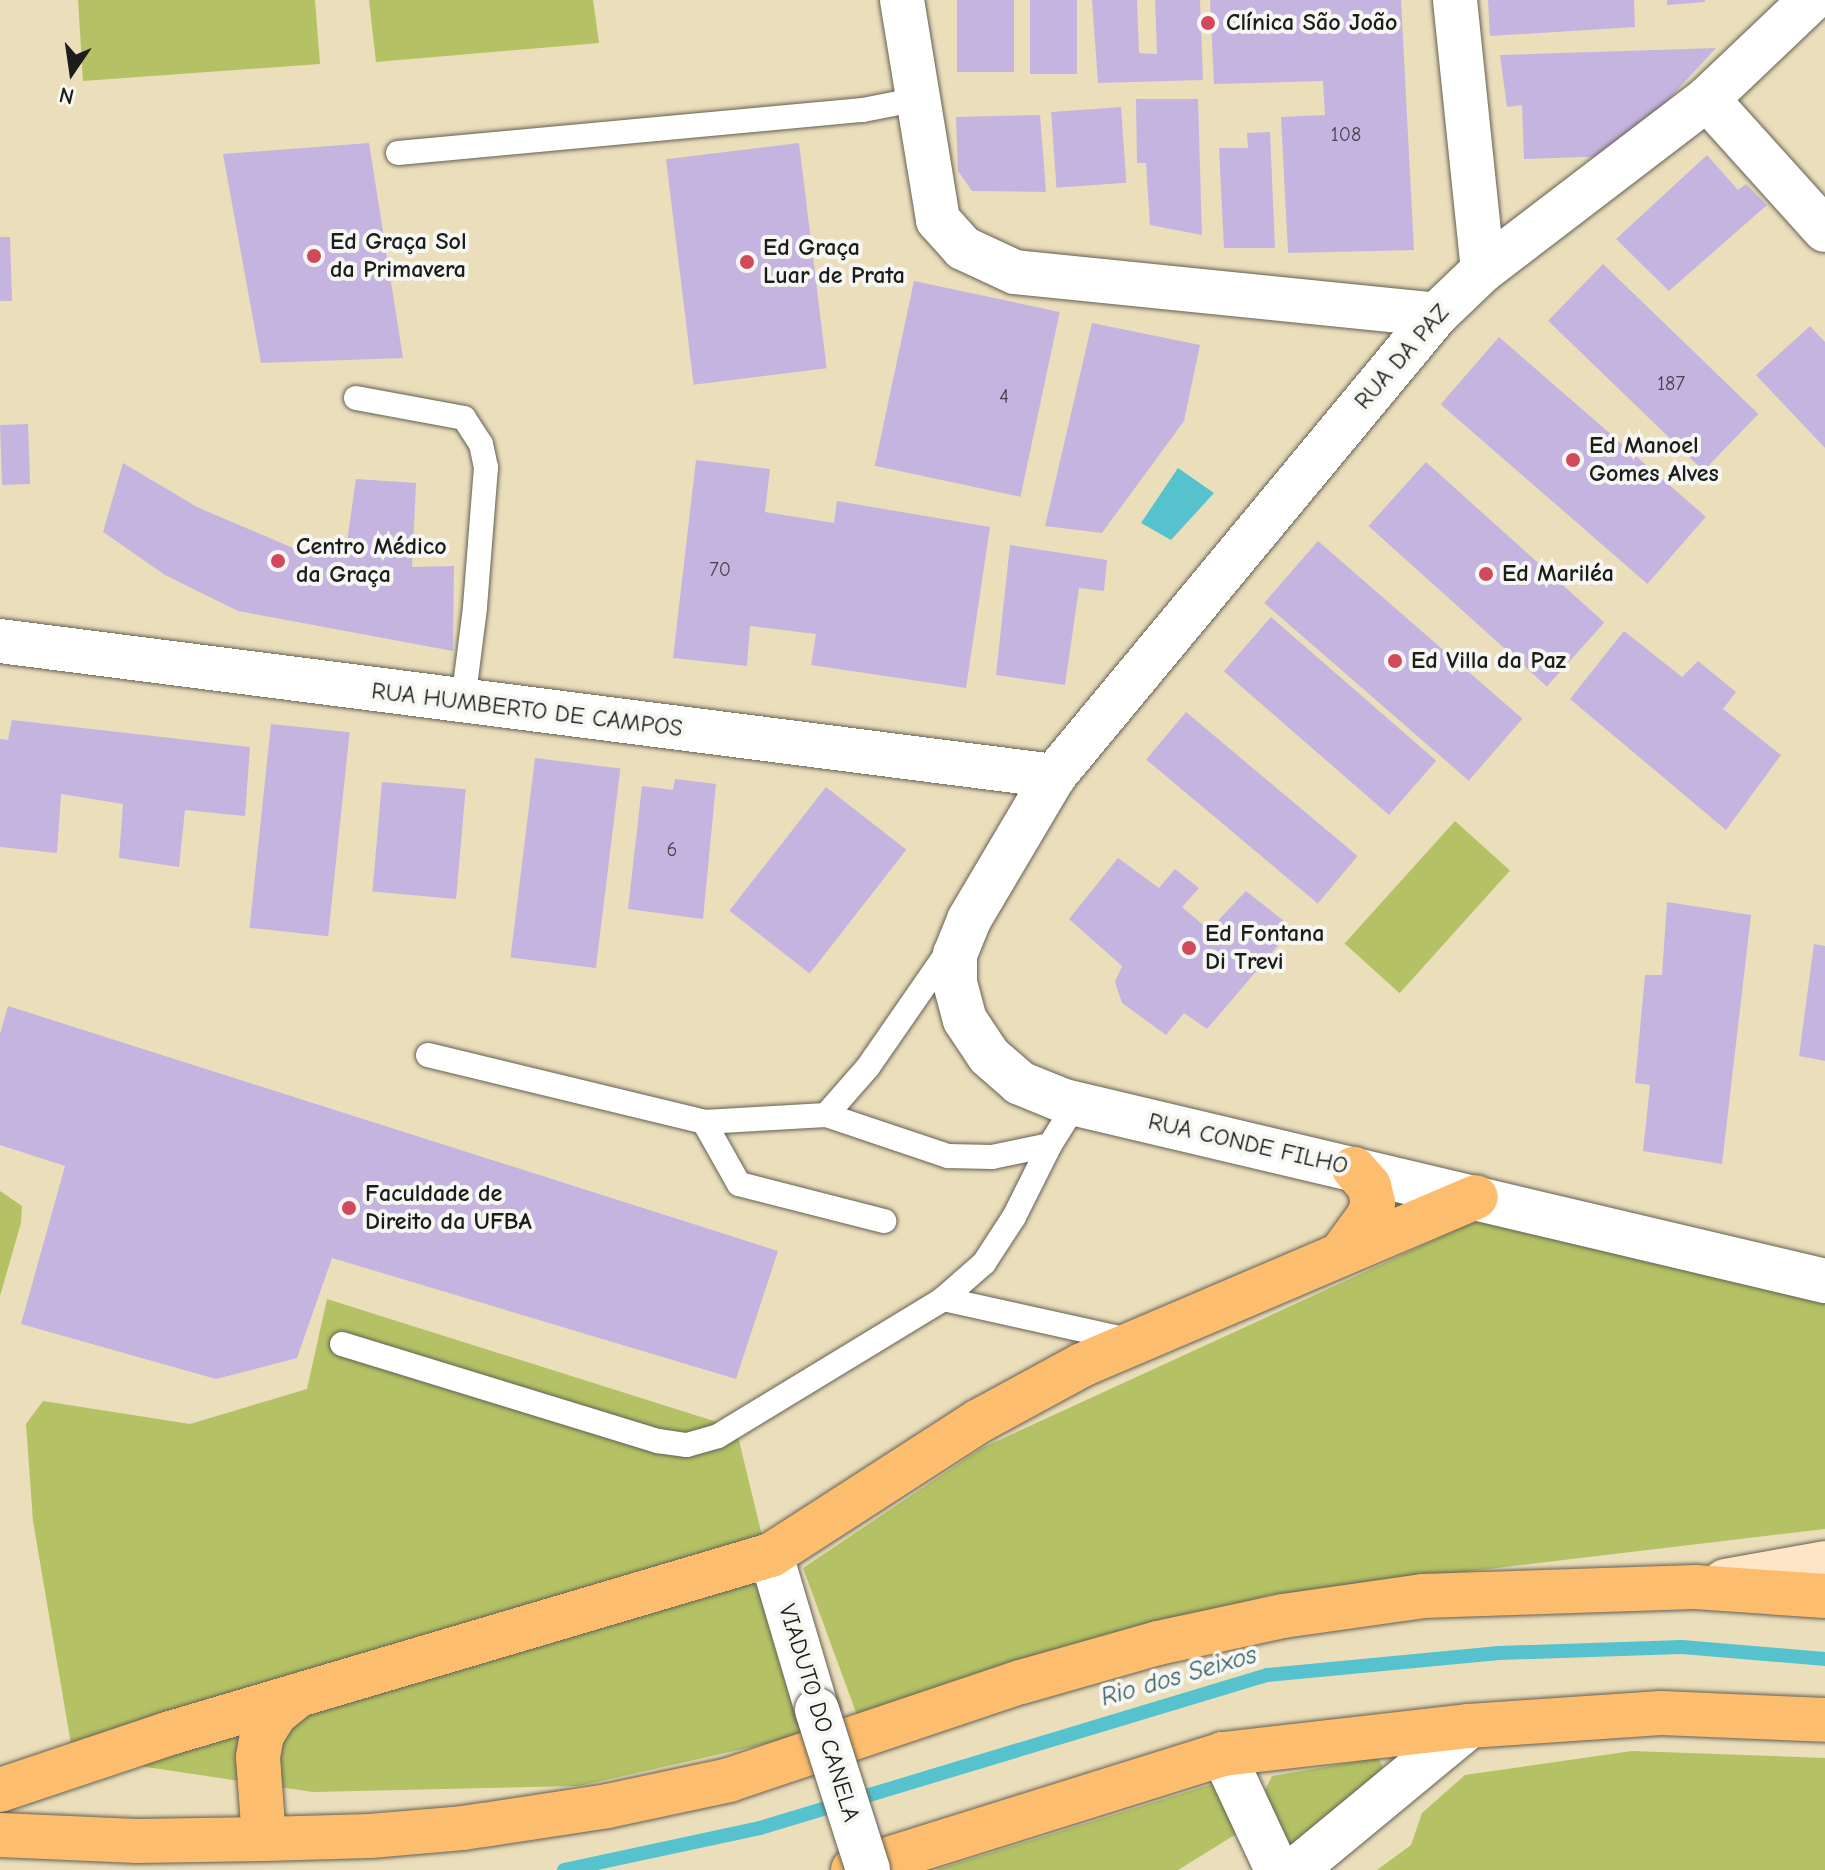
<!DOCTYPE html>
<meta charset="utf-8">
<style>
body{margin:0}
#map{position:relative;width:1825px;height:1870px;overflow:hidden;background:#ebdebb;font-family:"Comic Neue",sans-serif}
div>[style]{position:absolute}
.green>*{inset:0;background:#b4c265;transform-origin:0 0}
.water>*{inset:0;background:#56c2ce}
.stream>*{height:14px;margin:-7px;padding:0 7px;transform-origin:7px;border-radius:7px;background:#56c2ce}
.building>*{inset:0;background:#c6b4e0;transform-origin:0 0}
.roads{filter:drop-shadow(0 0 2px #646054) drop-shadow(0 0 2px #646054)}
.service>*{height:24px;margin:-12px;padding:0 12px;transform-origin:12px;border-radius:12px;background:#fff}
.minor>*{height:44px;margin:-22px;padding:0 22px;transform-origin:22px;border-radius:22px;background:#fff}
.secondary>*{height:44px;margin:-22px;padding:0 22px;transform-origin:22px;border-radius:22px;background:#fee5c5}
.primary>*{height:44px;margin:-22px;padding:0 22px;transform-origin:22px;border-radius:22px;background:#fcbd6e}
.bridges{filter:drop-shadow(0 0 2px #646054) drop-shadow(0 0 2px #646054)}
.minor-bridge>*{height:44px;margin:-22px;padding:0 22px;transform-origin:22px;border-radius:22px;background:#fff}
.dots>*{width:22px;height:22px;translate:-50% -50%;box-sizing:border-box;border:4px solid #f6f6f2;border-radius:50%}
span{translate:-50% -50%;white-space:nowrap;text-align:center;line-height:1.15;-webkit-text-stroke:8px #f6f6f2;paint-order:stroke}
.number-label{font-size:20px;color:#46424d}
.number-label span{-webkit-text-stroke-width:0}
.poi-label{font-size:24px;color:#1c1c1c;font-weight:700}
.left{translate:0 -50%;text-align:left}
.street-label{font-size:24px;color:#1c1c1c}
.water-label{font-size:26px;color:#335e63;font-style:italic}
.north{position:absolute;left:32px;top:32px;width:80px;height:80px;-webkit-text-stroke:6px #f6f6f2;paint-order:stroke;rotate:193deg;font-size:22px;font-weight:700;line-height:32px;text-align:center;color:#1c1c1c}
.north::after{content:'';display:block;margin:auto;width:28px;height:36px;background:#1c1c1c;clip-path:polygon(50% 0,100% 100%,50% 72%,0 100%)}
</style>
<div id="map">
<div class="green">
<div style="clip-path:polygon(78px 0,315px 0,320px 64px,83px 81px)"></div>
<div style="clip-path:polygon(369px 0,593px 0,599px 43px,376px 62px)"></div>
<div style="left:1455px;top:821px;width:74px;height:165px;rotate:42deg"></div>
<div style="clip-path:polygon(0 1191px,22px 1206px,21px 1223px,0 1296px)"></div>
<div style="clip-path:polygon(1478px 1220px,1825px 1297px,1825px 1529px,1269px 1595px,858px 1718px,803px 1568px,982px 1448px)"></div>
<div style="clip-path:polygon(327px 1299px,736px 1428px,810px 1734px,579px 1786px,313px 1792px,73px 1756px,33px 1521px,26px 1424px,43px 1401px,190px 1424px,307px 1389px)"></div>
<div style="clip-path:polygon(1632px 1751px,1825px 1758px,1825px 1870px,1377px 1870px,1411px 1845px,1422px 1813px,1465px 1775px)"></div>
<div style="clip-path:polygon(1378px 1758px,1383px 1767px,1301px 1845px,1288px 1846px,1265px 1790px,1272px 1776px)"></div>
<div style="clip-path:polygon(1219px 1782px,1238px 1833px,1178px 1870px,935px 1870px)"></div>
</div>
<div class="water">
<div style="clip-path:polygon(1178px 468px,1214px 493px,1171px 540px,1141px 523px)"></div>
</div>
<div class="stream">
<div style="left:564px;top:1870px;width:200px;rotate:-12.1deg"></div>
<div style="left:760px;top:1828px;width:530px;rotate:-16.79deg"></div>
<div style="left:1267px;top:1675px;width:233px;rotate:-5.4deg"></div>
<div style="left:1499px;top:1653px;width:183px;rotate:-1.9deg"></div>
<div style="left:1682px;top:1647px;width:144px;rotate:4.8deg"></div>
</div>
<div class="building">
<div style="left:957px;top:0;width:57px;height:72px"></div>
<div style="left:1030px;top:0;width:47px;height:74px"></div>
<div style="clip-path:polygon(1092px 0,1137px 0,1139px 53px,1157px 54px,1155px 0,1200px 0,1203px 80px,1098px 83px)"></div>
<div style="clip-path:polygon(1210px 0,1401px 0,1414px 250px,1288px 253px,1281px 117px,1325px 115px,1323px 81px,1214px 84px)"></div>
<div style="clip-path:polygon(1488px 0,1634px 0,1635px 27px,1490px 36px)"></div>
<div style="clip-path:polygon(1667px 0,1705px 0,1705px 2px,1667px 5px)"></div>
<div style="clip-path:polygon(1716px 48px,1616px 156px,1524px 159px,1522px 105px,1507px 107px,1500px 55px)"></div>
<div style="clip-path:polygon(1136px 99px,1198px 99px,1202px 235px,1150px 225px,1146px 163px,1137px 163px)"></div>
<div style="left:1121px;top:107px;width:76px;height:70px;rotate:86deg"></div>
<div style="clip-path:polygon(1040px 115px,1046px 192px,972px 191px,958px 171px,956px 117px)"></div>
<div style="clip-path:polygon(1270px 132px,1275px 248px,1224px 248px,1219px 148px,1248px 148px,1247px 133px)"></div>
<div style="clip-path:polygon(369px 143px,403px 358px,261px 363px,223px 154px)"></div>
<div style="left:799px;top:143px;width:227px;height:134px;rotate:83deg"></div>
<div style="clip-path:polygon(1707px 155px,1738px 190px,1746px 184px,1767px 205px,1669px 291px,1616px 239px)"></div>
<div style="clip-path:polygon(0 237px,10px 237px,12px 301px,0 301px)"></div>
<div style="left:1603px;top:264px;width:216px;height:79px;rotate:44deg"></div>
<div style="left:914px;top:281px;width:149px;height:189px;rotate:12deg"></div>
<div style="clip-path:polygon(1092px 323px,1200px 345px,1184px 421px,1102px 533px,1045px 526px)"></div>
<div style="clip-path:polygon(1810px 326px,1825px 342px,1825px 448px,1756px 375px)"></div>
<div style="left:1499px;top:337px;width:274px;height:89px;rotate:41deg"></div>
<div style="left:28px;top:424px;width:60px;height:28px;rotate:88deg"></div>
<div style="clip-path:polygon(696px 460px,770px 469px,765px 512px,834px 523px,837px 501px,990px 527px,966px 688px,811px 665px,816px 634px,750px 626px,747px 666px,673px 658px)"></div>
<div style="left:1426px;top:462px;width:240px;height:86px;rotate:42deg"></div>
<div style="clip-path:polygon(123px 463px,197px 507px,293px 548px,345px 555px,356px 479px,416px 483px,412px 567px,454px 566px,453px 651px,238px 611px,165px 575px,103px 532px)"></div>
<div style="left:1318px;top:541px;width:271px;height:82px;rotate:41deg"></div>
<div style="clip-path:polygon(1010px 545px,1107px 560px,1104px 591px,1079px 588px,1065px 685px,996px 675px)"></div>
<div style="left:1271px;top:617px;width:219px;height:72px;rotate:41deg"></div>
<div style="clip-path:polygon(1624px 631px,1682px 677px,1698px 661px,1736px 692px,1723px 709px,1781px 755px,1726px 830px,1570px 699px)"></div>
<div style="left:1186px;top:712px;width:224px;height:62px;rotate:40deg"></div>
<div style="clip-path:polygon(12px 720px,250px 747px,245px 816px,185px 810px,179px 867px,119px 858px,123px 804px,61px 794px,57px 853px,0 847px,0 739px,8px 740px)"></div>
<div style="left:271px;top:724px;width:79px;height:205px;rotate:6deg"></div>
<div style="left:535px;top:758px;width:86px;height:201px;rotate:7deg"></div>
<div style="clip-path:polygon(675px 779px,716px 784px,703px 919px,628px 909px,642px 786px,673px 790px)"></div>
<div style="left:382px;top:782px;width:84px;height:110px;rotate:5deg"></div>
<div style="left:826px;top:787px;width:102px;height:157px;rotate:38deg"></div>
<div style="clip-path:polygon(1118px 858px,1159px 888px,1175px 869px,1199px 888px,1182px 907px,1209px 930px,1246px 891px,1293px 928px,1207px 1029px,1184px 1013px,1166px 1035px,1122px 1003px,1115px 982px,1122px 966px,1069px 919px)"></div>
<div style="clip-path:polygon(1667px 902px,1751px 915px,1722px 1164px,1643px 1151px,1650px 1085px,1635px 1083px,1645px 975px,1662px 975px)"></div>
<div style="clip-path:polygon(1814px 944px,1825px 946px,1825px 1061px,1799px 1056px)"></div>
<div style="clip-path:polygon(8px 1006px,778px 1251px,736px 1379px,332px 1258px,297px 1358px,216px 1379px,21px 1324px,65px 1166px,0 1145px,0 1034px)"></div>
</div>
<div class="roads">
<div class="service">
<div style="left:398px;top:153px;width:467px;rotate:-5.3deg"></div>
<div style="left:863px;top:110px;width:56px;rotate:-11.3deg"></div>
<div style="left:356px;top:398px;width:110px;rotate:10.5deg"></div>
<div style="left:464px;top:418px;width:31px;rotate:57deg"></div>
<div style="left:481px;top:444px;width:24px;rotate:78deg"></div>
<div style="left:486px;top:467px;width:141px;rotate:94.5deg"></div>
<div style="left:475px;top:608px;width:95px;rotate:97.3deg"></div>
<div style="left:428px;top:1055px;width:284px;rotate:13.6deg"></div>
<div style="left:704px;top:1122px;width:122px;rotate:-3.3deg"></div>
<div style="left:826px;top:1115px;width:129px;rotate:18.6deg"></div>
<div style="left:948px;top:1156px;width:44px;rotate:1.3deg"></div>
<div style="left:992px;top:1157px;width:59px;rotate:-11.7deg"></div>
<div style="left:1050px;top:1145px;width:31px;rotate:-58deg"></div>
<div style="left:1066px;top:1119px;width:18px;rotate:-96deg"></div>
<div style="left:826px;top:1115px;width:64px;rotate:-48.8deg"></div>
<div style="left:868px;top:1067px;width:146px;rotate:-55.3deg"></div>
<div style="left:704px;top:1122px;width:71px;rotate:60.6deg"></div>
<div style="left:739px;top:1184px;width:150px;rotate:14.3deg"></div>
<div style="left:943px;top:1299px;width:194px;rotate:12.5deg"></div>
<div style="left:342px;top:1344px;width:331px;rotate:17.1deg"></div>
<div style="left:658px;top:1441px;width:29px;rotate:8deg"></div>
<div style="left:687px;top:1445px;width:32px;rotate:-16deg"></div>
<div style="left:718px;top:1436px;width:263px;rotate:-31.3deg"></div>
<div style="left:943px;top:1299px;width:55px;rotate:-41.3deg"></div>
<div style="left:984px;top:1263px;width:55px;rotate:-56.9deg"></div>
<div style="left:1014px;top:1217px;width:80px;rotate:-63.4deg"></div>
</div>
<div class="minor">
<div style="left:902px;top:0;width:223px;rotate:80.7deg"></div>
<div style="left:938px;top:220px;width:38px;rotate:48deg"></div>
<div style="left:963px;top:248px;width:57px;rotate:24.8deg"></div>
<div style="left:1015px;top:272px;width:423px;rotate:5.8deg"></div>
<div style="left:1455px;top:0;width:271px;rotate:84.1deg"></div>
<div style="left:1811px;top:0;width:144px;rotate:136.4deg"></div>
<div style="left:1707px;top:99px;width:282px;rotate:142.6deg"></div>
<div style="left:1483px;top:270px;width:65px;rotate:136.2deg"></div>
<div style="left:1436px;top:315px;width:599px;rotate:129.65deg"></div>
<div style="left:1054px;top:776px;width:167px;rotate:120.6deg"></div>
<div style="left:969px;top:920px;width:37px;rotate:112deg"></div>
<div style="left:955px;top:954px;width:29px;rotate:90deg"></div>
<div style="left:955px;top:983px;width:38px;rotate:75deg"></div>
<div style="left:965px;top:1020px;width:43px;rotate:56.3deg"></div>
<div style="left:989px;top:1056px;width:41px;rotate:41.1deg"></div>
<div style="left:1020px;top:1083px;width:48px;rotate:22.2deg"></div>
<div style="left:1064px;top:1101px;width:782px;rotate:13.31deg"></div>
<div style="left:1707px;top:99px;width:176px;rotate:48deg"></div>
<div style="left:0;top:641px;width:1063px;rotate:7.3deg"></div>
<div style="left:771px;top:1555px;width:162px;rotate:73.5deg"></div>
<div style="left:1223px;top:1754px;width:128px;rotate:65deg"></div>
<div style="left:1295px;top:1870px;width:226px;rotate:-39.6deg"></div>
</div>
<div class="secondary">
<div style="left:1725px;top:1581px;width:102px;rotate:-10.2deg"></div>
</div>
<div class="primary">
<div style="left:1341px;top:1254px;width:46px;rotate:-53.9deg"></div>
<div style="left:1368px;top:1217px;width:15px;rotate:-70deg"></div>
<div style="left:1373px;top:1203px;width:17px;rotate:-103deg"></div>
<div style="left:1369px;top:1186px;width:23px;rotate:-131deg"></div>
<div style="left:0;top:1790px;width:176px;rotate:-18.5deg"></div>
<div style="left:167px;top:1734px;width:630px;rotate:-16.51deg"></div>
<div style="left:771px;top:1555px;width:247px;rotate:-32.8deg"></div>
<div style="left:979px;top:1421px;width:117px;rotate:-28.5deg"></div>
<div style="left:1082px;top:1365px;width:428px;rotate:-23.1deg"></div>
<div style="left:0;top:1835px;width:137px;rotate:2.5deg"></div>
<div style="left:137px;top:1841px;width:127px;rotate:-0.9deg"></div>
<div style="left:264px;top:1839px;width:106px;rotate:-1.6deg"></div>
<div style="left:370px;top:1836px;width:93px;rotate:-4.9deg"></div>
<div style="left:463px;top:1828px;width:147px;rotate:-8.6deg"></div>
<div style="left:608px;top:1806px;width:124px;rotate:-12.1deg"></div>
<div style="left:729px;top:1780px;width:308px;rotate:-18.6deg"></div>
<div style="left:1021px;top:1682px;width:142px;rotate:-15.9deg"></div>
<div style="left:1158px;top:1643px;width:128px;rotate:-12.2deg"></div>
<div style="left:1283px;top:1616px;width:141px;rotate:-8.1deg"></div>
<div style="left:1423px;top:1596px;width:272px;rotate:-1.9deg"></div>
<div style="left:1695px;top:1587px;width:130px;rotate:4deg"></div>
<div style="left:264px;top:1839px;width:82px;rotate:-94.2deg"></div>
<div style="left:258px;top:1757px;width:22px;rotate:-80deg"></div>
<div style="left:262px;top:1735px;width:25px;rotate:-58deg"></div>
<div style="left:275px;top:1714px;width:28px;rotate:-39deg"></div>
<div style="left:853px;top:1870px;width:388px;rotate:-17.4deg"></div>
<div style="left:1223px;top:1754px;width:248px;rotate:-6.5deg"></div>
<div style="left:1469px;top:1726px;width:192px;rotate:-3.9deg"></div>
<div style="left:1661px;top:1713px;width:164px;rotate:2.4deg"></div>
</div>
</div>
<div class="bridges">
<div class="minor-bridge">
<div style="left:817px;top:1710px;width:168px;rotate:72.3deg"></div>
</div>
</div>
<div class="dots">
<div style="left:1208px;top:23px;background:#d1495b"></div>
<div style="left:314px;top:256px;background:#d1495b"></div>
<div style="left:747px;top:262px;background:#d1495b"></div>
<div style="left:1573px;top:460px;background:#d1495b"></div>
<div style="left:278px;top:561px;background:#d1495b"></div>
<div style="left:1486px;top:574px;background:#d1495b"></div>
<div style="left:1395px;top:661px;background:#d1495b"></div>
<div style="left:1189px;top:948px;background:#d1495b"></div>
<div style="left:349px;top:1208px;background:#d1495b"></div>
</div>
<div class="number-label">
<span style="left:1346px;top:134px">108</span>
<span style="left:1671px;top:383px">187</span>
<span style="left:1004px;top:396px">4</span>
<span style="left:720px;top:569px">70</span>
<span style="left:672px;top:849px">6</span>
</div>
<div class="poi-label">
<span class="left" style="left:1226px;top:23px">Clínica São João</span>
<span class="left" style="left:330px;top:256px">Ed Graça Sol<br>da Primavera</span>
<span class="left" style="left:763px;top:262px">Ed Graça<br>Luar de Prata</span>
<span class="left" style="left:1589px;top:460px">Ed Manoel<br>Gomes Alves</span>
<span class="left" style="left:296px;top:561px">Centro Médico<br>da Graça</span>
<span class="left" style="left:1502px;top:574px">Ed Mariléa</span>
<span class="left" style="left:1411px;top:661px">Ed Villa da Paz</span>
<span class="left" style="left:1205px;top:948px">Ed Fontana<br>Di Trevi</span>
<span class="left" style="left:365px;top:1208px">Faculdade de<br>Direito da UFBA</span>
</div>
<div class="street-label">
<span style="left:1402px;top:357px;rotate:-49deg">RUA DA PAZ</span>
<span style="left:527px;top:710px;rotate:7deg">RUA HUMBERTO DE CAMPOS</span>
<span style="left:1248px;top:1144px;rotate:13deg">RUA CONDE FILHO</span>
<span style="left:819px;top:1713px;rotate:73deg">VIADUTO DO CANELA</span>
</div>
<div class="water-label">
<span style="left:1179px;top:1677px;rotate:-16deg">Rio dos Seixos</span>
</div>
<div class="north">N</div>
</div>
